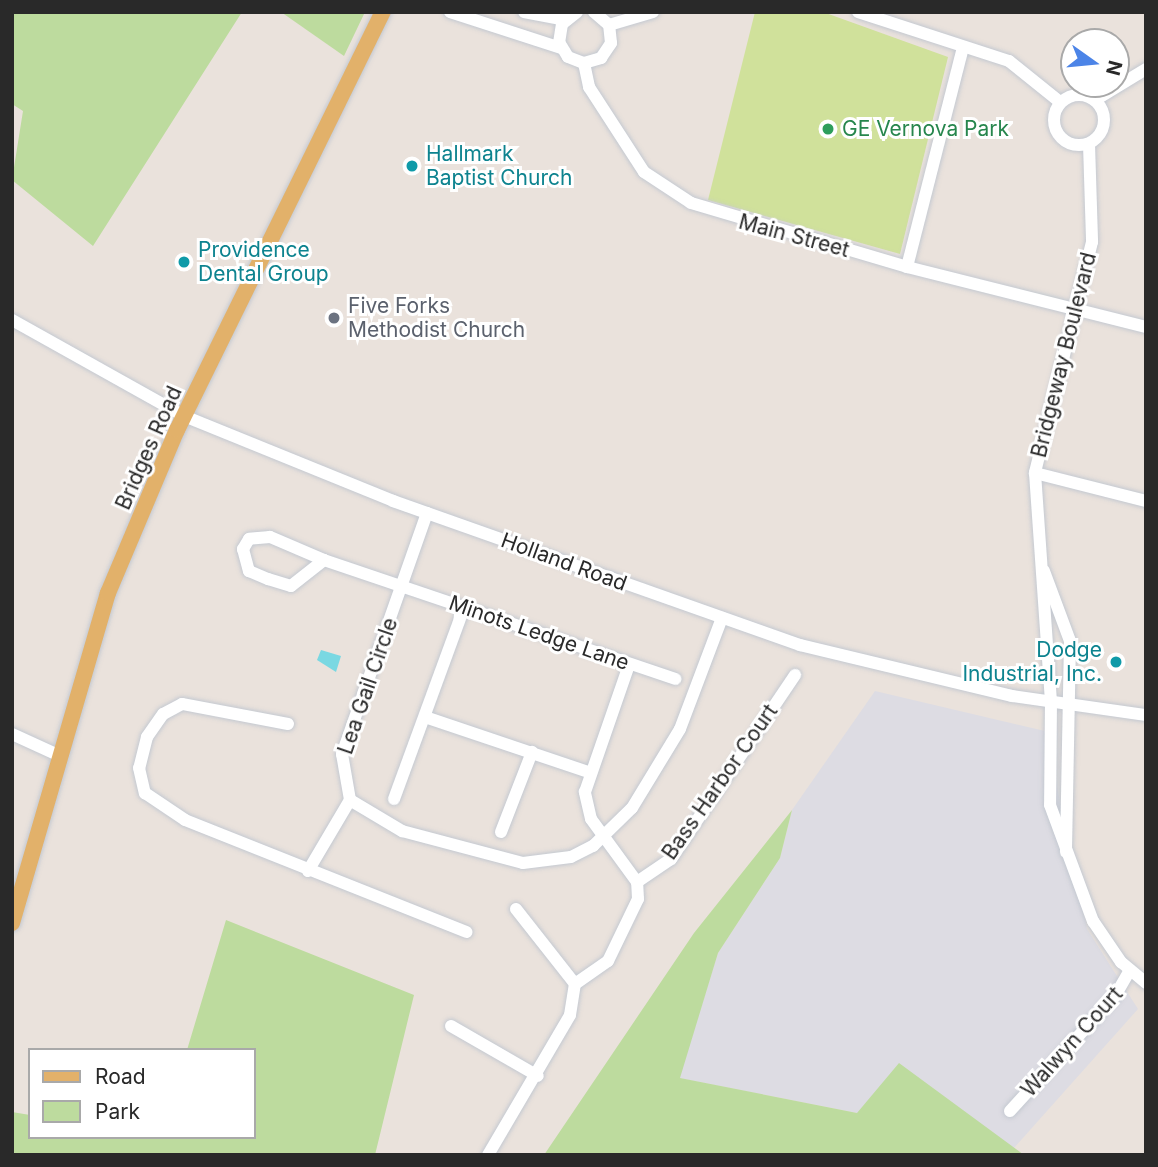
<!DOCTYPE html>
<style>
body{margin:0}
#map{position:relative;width:1158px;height:1167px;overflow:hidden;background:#eae2dc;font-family:Inter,sans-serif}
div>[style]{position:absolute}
.industrial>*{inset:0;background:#dddce3}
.green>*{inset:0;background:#bddb9e}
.pitch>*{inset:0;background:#d0e19b}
.water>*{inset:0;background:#7ad8e2}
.roads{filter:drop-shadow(0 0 2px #c4c9d1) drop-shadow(0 0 2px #c4c9d1)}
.minor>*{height:12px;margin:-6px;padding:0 6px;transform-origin:6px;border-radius:6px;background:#fff}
.minor>.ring{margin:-6px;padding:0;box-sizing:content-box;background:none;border:12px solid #fff;border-radius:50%}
.major>*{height:16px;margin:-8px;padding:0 8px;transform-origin:8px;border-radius:8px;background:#e2b16a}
.dots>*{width:19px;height:19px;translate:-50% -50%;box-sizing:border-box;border:4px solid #fff;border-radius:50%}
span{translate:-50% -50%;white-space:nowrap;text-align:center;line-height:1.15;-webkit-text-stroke:6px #fff;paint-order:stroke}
.leisure-label{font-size:21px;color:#27864d}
.left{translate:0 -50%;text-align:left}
.culture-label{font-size:21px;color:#0d838f}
.right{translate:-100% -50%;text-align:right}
.street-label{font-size:21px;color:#292929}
.worship-label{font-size:21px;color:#5b616d}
.frame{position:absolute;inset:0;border:14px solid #292929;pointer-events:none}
.legend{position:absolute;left:28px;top:1048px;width:228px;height:91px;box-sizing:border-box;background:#fff;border:2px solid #a9a9a9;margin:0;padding:9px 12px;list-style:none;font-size:21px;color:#292929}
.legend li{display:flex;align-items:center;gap:14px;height:35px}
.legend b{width:35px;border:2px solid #a9a9a9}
.north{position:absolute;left:1060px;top:28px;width:70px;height:70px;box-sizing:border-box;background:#fff;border:2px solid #a9a9a9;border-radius:50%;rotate:105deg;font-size:19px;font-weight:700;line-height:28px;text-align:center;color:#292929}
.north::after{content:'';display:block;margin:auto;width:24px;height:32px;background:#4c84e7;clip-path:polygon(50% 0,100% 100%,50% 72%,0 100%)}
</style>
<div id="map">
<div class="industrial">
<div style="clip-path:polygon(875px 691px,1045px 731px,1087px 929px,1138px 1009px,1014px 1148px,974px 1119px,857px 1113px,679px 1078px,718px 953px,780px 858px,792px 810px)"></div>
</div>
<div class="green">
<div style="clip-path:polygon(12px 12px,242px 12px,93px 246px,12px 180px,23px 111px,12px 104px)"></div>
<div style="clip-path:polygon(281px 12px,365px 12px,344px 56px)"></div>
<div style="clip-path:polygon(792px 810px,780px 858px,718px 953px,680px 1078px,857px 1113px,899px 1063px,1024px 1155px,544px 1155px,694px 933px)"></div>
<div style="clip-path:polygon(226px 920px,414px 995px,375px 1155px,12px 1155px,12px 1112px,30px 1115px,30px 1137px,254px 1137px,254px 1050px,187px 1050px)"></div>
</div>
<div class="pitch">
<div style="clip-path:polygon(755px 12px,823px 12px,948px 57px,900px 254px,708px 200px)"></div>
</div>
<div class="water">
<div style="clip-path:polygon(321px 650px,341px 656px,336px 672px,317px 660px)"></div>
</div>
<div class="roads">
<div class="minor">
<div style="left:450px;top:12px;width:117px;rotate:18deg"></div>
<div style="left:524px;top:12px;width:43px;rotate:10.8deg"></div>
<div style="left:577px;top:12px;width:19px;rotate:141deg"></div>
<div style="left:562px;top:24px;width:18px;rotate:99deg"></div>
<div style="left:559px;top:42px;width:17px;rotate:59deg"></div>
<div style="left:568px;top:57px;width:17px;rotate:21deg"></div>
<div style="left:584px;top:63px;width:18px;rotate:-16deg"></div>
<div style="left:601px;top:58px;width:18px;rotate:-56deg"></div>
<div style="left:611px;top:43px;width:18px;rotate:-96deg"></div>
<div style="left:609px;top:25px;width:20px;rotate:-139deg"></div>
<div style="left:858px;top:12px;width:159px;rotate:18deg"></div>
<div style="left:1009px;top:61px;width:65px;rotate:38.8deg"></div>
<div style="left:609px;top:25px;width:46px;rotate:-16.5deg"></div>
<div style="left:584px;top:63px;width:25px;rotate:78deg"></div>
<div style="left:589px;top:87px;width:101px;rotate:57.1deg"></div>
<div style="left:644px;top:172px;width:56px;rotate:33.4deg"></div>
<div style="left:691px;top:203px;width:225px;rotate:16.5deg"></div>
<div style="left:907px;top:267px;width:246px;rotate:14.1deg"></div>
<div class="ring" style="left:1054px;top:95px;width:38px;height:38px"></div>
<div style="left:1095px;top:100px;width:60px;rotate:-31.3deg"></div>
<div style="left:1089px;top:144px;width:98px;rotate:88.2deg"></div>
<div style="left:1092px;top:242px;width:238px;rotate:103.9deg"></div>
<div style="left:1035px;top:473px;width:228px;rotate:86deg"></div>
<div style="left:1051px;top:700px;width:105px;rotate:90.5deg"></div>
<div style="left:1050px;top:805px;width:124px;rotate:69.7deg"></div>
<div style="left:1093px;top:921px;width:50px;rotate:55.7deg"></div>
<div style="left:1121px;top:962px;width:33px;rotate:40deg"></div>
<div style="left:907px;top:267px;width:226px;rotate:-75.7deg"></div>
<div style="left:12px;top:320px;width:197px;rotate:29.2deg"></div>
<div style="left:184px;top:416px;width:226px;rotate:22.1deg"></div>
<div style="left:393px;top:501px;width:432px;rotate:19.5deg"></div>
<div style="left:800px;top:645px;width:218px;rotate:13.5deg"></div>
<div style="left:1012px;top:696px;width:135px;rotate:8.1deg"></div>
<div style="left:1035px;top:473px;width:114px;rotate:14.2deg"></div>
<div style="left:427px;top:513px;width:256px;rotate:109.4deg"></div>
<div style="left:342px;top:754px;width:47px;rotate:80.1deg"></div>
<div style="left:350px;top:800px;width:61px;rotate:30.8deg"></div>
<div style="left:402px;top:831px;width:125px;rotate:14.8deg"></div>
<div style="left:523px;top:863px;width:48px;rotate:-7.1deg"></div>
<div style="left:571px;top:857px;width:25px;rotate:-27deg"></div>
<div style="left:593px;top:846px;width:54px;rotate:-44.3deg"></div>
<div style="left:632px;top:808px;width:92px;rotate:-58.7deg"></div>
<div style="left:680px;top:729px;width:119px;rotate:-69.3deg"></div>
<div style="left:324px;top:560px;width:59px;rotate:-156.9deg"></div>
<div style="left:270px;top:537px;width:21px;rotate:175deg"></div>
<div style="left:249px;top:539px;width:12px;rotate:121deg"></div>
<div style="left:243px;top:549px;width:23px;rotate:75deg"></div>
<div style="left:249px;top:571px;width:21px;rotate:23deg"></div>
<div style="left:268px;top:579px;width:24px;rotate:17deg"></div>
<div style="left:291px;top:586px;width:42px;rotate:-38.2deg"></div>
<div style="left:324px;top:560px;width:371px;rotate:18.7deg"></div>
<div style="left:1044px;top:571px;width:75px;rotate:69.6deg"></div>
<div style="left:1070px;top:641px;width:211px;rotate:91.1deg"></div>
<div style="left:425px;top:717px;width:175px;rotate:18.6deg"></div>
<div style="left:288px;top:724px;width:108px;rotate:-169.3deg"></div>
<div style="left:182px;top:704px;width:21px;rotate:152deg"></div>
<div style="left:163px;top:714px;width:28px;rotate:125deg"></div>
<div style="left:147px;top:737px;width:32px;rotate:104deg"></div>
<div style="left:139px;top:768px;width:26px;rotate:77deg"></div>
<div style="left:145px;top:793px;width:48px;rotate:34deg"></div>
<div style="left:185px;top:820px;width:303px;rotate:21.7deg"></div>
<div style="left:12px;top:734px;width:53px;rotate:24.6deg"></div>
<div style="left:394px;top:799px;width:203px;rotate:-69.9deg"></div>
<div style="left:501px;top:832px;width:86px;rotate:-68.8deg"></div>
<div style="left:308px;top:871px;width:82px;rotate:-59.4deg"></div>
<div style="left:637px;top:882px;width:41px;rotate:-34.1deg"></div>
<div style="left:671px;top:859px;width:222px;rotate:-56deg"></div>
<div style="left:516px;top:909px;width:95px;rotate:51.8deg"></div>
<div style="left:575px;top:984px;width:40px;rotate:-34.9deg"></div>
<div style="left:608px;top:961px;width:69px;rotate:-64.2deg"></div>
<div style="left:638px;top:899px;width:17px;rotate:-93deg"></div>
<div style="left:637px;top:882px;width:78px;rotate:-126.1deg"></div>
<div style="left:591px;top:819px;width:28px;rotate:-103deg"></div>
<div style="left:585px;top:792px;width:134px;rotate:-70.9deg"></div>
<div style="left:451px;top:1026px;width:100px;rotate:29.9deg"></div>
<div style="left:1010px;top:1111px;width:156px;rotate:-47.6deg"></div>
<div style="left:1115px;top:996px;width:30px;rotate:-60deg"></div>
<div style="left:488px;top:1155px;width:162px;rotate:-59.6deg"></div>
<div style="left:570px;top:1015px;width:31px;rotate:-81deg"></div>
</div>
<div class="major">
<div style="left:12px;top:923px;width:344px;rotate:-73.8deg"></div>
<div style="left:108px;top:593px;width:177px;rotate:-67.1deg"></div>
<div style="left:177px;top:430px;width:466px;rotate:-63.8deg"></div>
</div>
</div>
<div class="dots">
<div style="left:828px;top:129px;background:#2e9e5b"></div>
<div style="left:412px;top:166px;background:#0f9aa8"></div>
<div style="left:184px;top:262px;background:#0f9aa8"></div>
<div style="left:334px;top:318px;background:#6b7280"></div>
<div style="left:1116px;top:662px;background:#0f9aa8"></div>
</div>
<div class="leisure-label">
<span class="left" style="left:842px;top:129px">GE Vernova Park</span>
</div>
<div class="culture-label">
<span class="left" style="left:426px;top:166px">Hallmark<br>Baptist Church</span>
<span class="left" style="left:198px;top:262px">Providence<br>Dental Group</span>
<span class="right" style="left:1102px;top:662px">Dodge<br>Industrial, Inc.</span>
</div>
<div class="street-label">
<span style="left:794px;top:236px;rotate:15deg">Main Street</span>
<span style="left:1064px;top:355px;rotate:-76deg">Bridgeway Boulevard</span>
<span style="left:149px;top:448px;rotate:-66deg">Bridges Road</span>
<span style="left:564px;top:562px;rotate:20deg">Holland Road</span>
<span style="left:539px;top:633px;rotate:19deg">Minots Ledge Lane</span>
<span style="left:368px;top:686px;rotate:-71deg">Lea Gail Circle</span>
<span style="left:720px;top:782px;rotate:-55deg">Bass Harbor Court</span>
<span style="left:1072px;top:1042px;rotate:-48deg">Walwyn Court</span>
</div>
<div class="worship-label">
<span class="left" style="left:348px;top:318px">Five Forks<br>Methodist Church</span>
</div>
<div class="frame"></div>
<ul class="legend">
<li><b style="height:9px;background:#e2b16a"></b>Road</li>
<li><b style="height:19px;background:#bddb9e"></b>Park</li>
</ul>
<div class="north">N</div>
</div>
